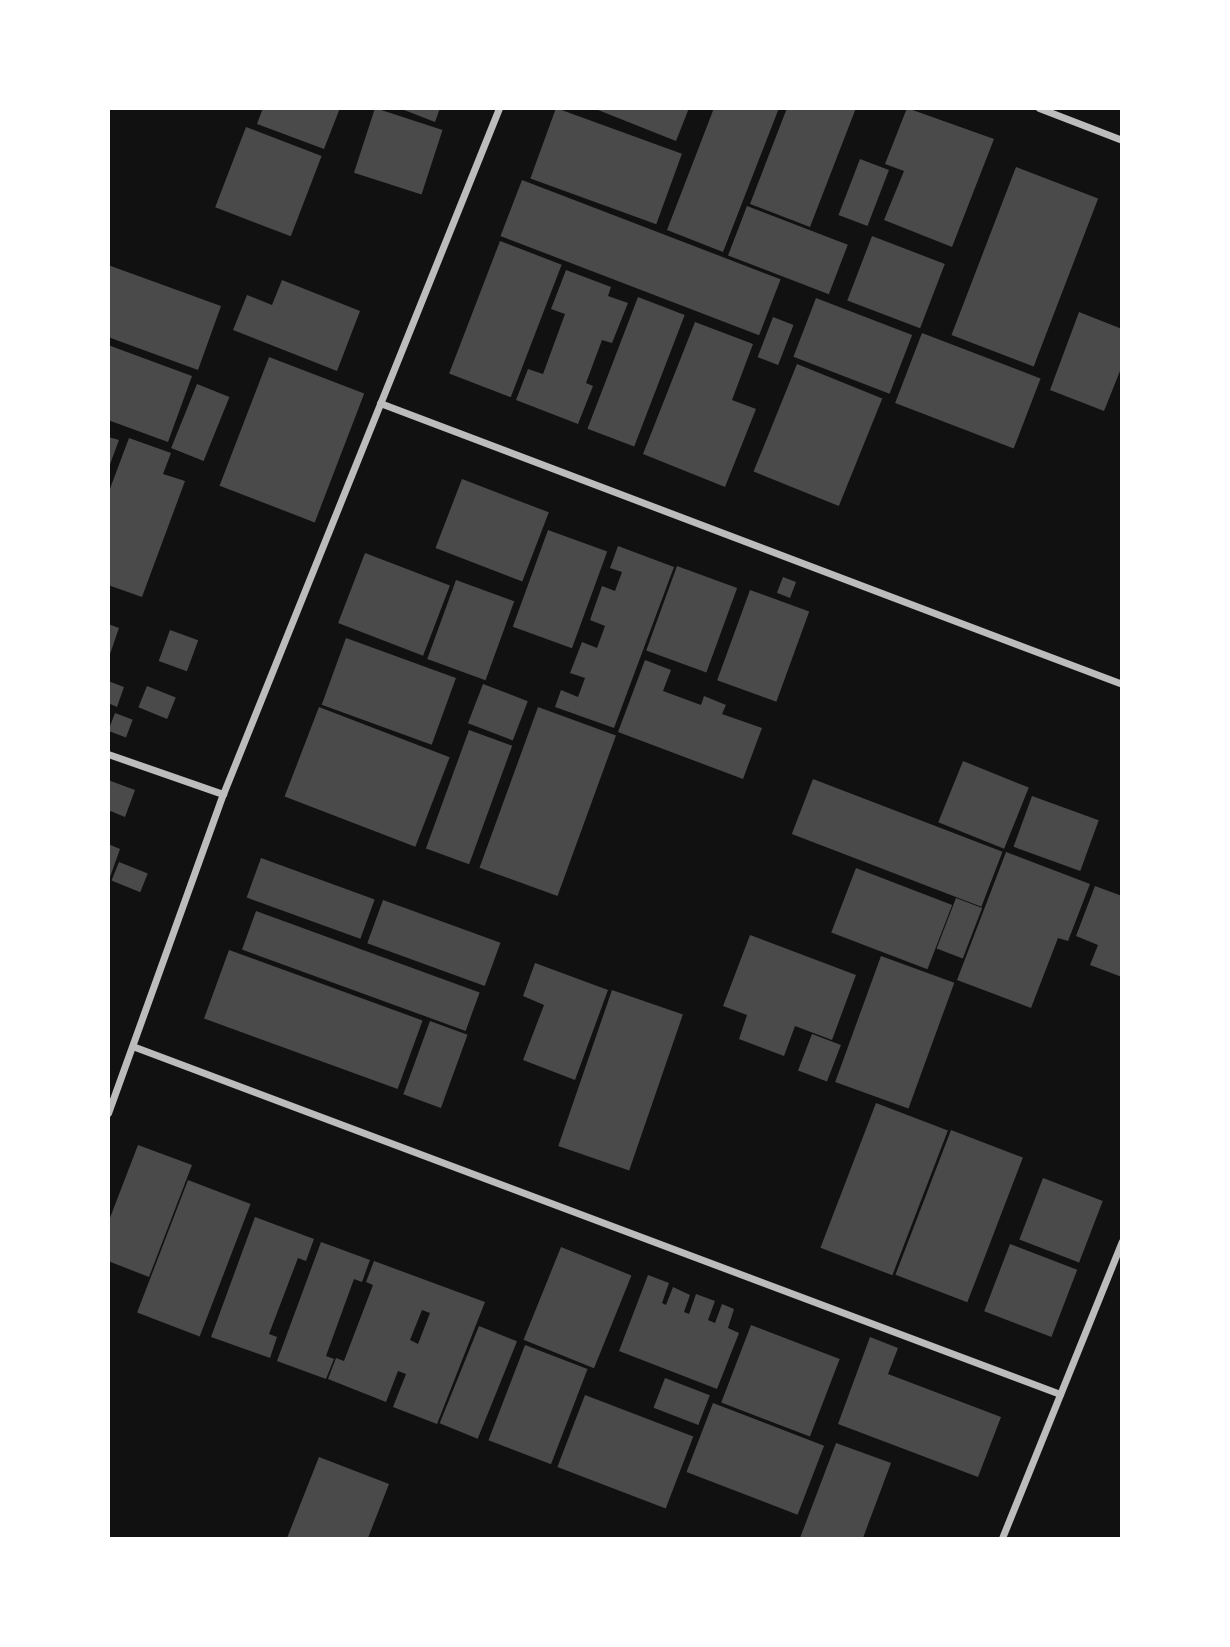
<!DOCTYPE html>
<style>
body{margin:0}
#map{position:relative;width:1230px;height:1647px;overflow:hidden;background:#111;font-family:"Source Serif 4",serif}
div>[style]{position:absolute}
.building>*{inset:0;background:#4a4a4a;transform-origin:0 0}
.minor>*{height:7px;margin:-3.5px;padding:0 3.5px;transform-origin:3.5px;border-radius:3.5px;background:#bcbcbc}
span{translate:-50% -50%;white-space:nowrap;text-align:center;line-height:1.15;-webkit-text-stroke:6px #fff;paint-order:stroke}
.frame{position:absolute;inset:0;border:110px solid #fff;pointer-events:none}
</style>
<div id="map">
<div class="building">
<div style="clip-path:polygon(263px 108px,340px 108px,324px 149px,257px 124px)"></div>
<div style="left:375px;top:108px;width:71px;height:68px;rotate:18deg"></div>
<div style="clip-path:polygon(399px 108px,440px 108px,435px 122px)"></div>
<div style="left:556px;top:108px;width:134px;height:75px;rotate:20deg"></div>
<div style="clip-path:polygon(593px 108px,689px 108px,676px 141px)"></div>
<div style="clip-path:polygon(714px 108px,779px 108px,723px 252px,667px 230px)"></div>
<div style="clip-path:polygon(787px 108px,856px 108px,810px 227px,750px 204px)"></div>
<div style="clip-path:polygon(907px 108px,994px 139px,952px 247px,884px 220px,904px 171px,885px 164px)"></div>
<div style="left:246px;top:127px;width:81px;height:86px;rotate:21deg"></div>
<div style="left:860px;top:159px;width:31px;height:60px;rotate:21deg"></div>
<div style="left:1016px;top:167px;width:88px;height:180px;rotate:21deg"></div>
<div style="left:522px;top:180px;width:277px;height:60px;rotate:21deg"></div>
<div style="left:747px;top:206px;width:108px;height:53px;rotate:21deg"></div>
<div style="left:872px;top:236px;width:78px;height:69px;rotate:21deg"></div>
<div style="left:500px;top:241px;width:66px;height:142px;rotate:21deg"></div>
<div style="clip-path:polygon(108px 265px,221px 306px,198px 370px,108px 337px)"></div>
<div style="clip-path:polygon(566px 270px,611px 287px,608px 296px,628px 303px,612px 343px,602px 340px,586px 383px,593px 386px,578px 424px,516px 400px,528px 369px,543px 374px,565px 314px,551px 309px)"></div>
<div style="clip-path:polygon(282px 280px,360px 311px,337px 371px,233px 330px,247px 295px,272px 305px)"></div>
<div style="left:638px;top:297px;width:50px;height:141px;rotate:21deg"></div>
<div style="left:816px;top:298px;width:103px;height:63px;rotate:21deg"></div>
<div style="clip-path:polygon(1079px 312px,1122px 329px,1122px 366px,1104px 411px,1050px 390px)"></div>
<div style="left:773px;top:317px;width:22px;height:43px;rotate:21deg"></div>
<div style="clip-path:polygon(695px 322px,753px 344px,732px 400px,756px 409px,725px 487px,643px 454px)"></div>
<div style="left:922px;top:333px;width:127px;height:75px;rotate:21deg"></div>
<div style="clip-path:polygon(108px 345px,192px 376px,168px 442px,108px 420px)"></div>
<div style="left:269px;top:357px;width:102px;height:138px;rotate:21deg"></div>
<div style="left:797px;top:364px;width:92px;height:116px;rotate:22deg"></div>
<div style="left:197px;top:384px;width:35px;height:69px;rotate:22deg"></div>
<div style="clip-path:polygon(108px 437px,119px 440px,109px 467px,108px 467px)"></div>
<div style="clip-path:polygon(129px 438px,171px 453px,163px 474px,185px 481px,142px 597px,108px 585px,108px 494px)"></div>
<div style="left:462px;top:479px;width:93px;height:74px;rotate:21deg"></div>
<div style="left:548px;top:530px;width:63px;height:103px;rotate:20deg"></div>
<div style="clip-path:polygon(618px 546px,674px 567px,614px 728px,555px 707px,561px 690px,578px 697px,585px 678px,570px 673px,582px 642px,597px 648px,605px 626px,590px 620px,602px 586px,615px 591px,622px 572px,610px 568px)"></div>
<div style="left:365px;top:553px;width:91px;height:75px;rotate:21deg"></div>
<div style="left:677px;top:566px;width:64px;height:90px;rotate:20deg"></div>
<div style="left:783px;top:577px;width:14px;height:17px;rotate:21deg"></div>
<div style="left:456px;top:580px;width:62px;height:84px;rotate:20deg"></div>
<div style="left:750px;top:590px;width:63px;height:96px;rotate:20deg"></div>
<div style="clip-path:polygon(108px 624px,119px 628px,109px 657px,108px 657px)"></div>
<div style="left:170px;top:630px;width:30px;height:33px;rotate:20deg"></div>
<div style="left:346px;top:638px;width:117px;height:71px;rotate:20deg"></div>
<div style="clip-path:polygon(645px 660px,671px 670px,663px 691px,701px 705px,704px 696px,726px 705px,722px 714px,762px 728px,743px 779px,618px 732px)"></div>
<div style="clip-path:polygon(108px 681px,124px 687px,117px 707px,108px 703px)"></div>
<div style="left:483px;top:684px;width:48px;height:42px;rotate:21deg"></div>
<div style="left:147px;top:686px;width:31px;height:23px;rotate:22deg"></div>
<div style="left:319px;top:707px;width:140px;height:96px;rotate:21deg"></div>
<div style="left:538px;top:707px;width:83px;height:171px;rotate:20deg"></div>
<div style="left:115px;top:713px;width:19px;height:19px;rotate:21deg"></div>
<div style="left:469px;top:730px;width:46px;height:126px;rotate:20deg"></div>
<div style="left:963px;top:761px;width:71px;height:66px;rotate:22deg"></div>
<div style="left:813px;top:779px;width:203px;height:59px;rotate:21deg"></div>
<div style="clip-path:polygon(108px 780px,135px 790px,125px 817px,108px 810px)"></div>
<div style="left:1032px;top:796px;width:71px;height:54px;rotate:20deg"></div>
<div style="clip-path:polygon(108px 844px,120px 849px,109px 880px,108px 880px)"></div>
<div style="clip-path:polygon(1006px 852px,1090px 884px,1068px 941px,1058px 938px,1031px 1008px,957px 980px)"></div>
<div style="left:261px;top:858px;width:121px;height:42px;rotate:20deg"></div>
<div style="left:119px;top:862px;width:31px;height:20px;rotate:22deg"></div>
<div style="left:856px;top:868px;width:103px;height:69px;rotate:21deg"></div>
<div style="clip-path:polygon(1095px 886px,1122px 896px,1122px 977px,1090px 965px,1098px 945px,1076px 936px)"></div>
<div style="left:956px;top:898px;width:28px;height:54px;rotate:21deg"></div>
<div style="left:383px;top:900px;width:125px;height:46px;rotate:20deg"></div>
<div style="left:256px;top:911px;width:238px;height:41px;rotate:20deg"></div>
<div style="clip-path:polygon(750px 935px,856px 975px,832px 1040px,795px 1026px,784px 1056px,739px 1039px,747px 1015px,723px 1006px)"></div>
<div style="left:229px;top:950px;width:206px;height:73px;rotate:20deg"></div>
<div style="left:881px;top:956px;width:78px;height:134px;rotate:20deg"></div>
<div style="clip-path:polygon(535px 963px,608px 990px,575px 1080px,523px 1060px,544px 1005px,523px 996px)"></div>
<div style="left:612px;top:990px;width:75px;height:165px;rotate:19deg"></div>
<div style="left:430px;top:1021px;width:40px;height:78px;rotate:20deg"></div>
<div style="left:812px;top:1034px;width:31px;height:39px;rotate:21deg"></div>
<div style="left:876px;top:1103px;width:77px;height:155px;rotate:21deg"></div>
<div style="left:951px;top:1130px;width:77px;height:155px;rotate:21deg"></div>
<div style="clip-path:polygon(138px 1145px,192px 1165px,149px 1277px,108px 1261px,108px 1223px)"></div>
<div style="left:1043px;top:1178px;width:64px;height:66px;rotate:21deg"></div>
<div style="left:188px;top:1180px;width:67px;height:142px;rotate:21deg"></div>
<div style="clip-path:polygon(255px 1217px,314px 1239px,306px 1261px,298px 1258px,269px 1334px,277px 1337px,270px 1358px,211px 1337px)"></div>
<div style="clip-path:polygon(321px 1242px,370px 1260px,362px 1282px,354px 1279px,326px 1356px,334px 1359px,326px 1379px,277px 1361px)"></div>
<div style="left:1010px;top:1244px;width:72px;height:72px;rotate:21deg"></div>
<div style="left:561px;top:1247px;width:76px;height:100px;rotate:22deg"></div>
<div style="clip-path:polygon(evenodd,374px 1261px,485px 1302px,437px 1424px,393px 1407px,406px 1374px,398px 1371px,386px 1402px,328px 1379px,336px 1358px,344px 1361px,373px 1285px,366px 1282px,374px 1261px,422px 1310px,430px 1313px,418px 1344px,410px 1340px,422px 1310px)"></div>
<div style="clip-path:polygon(648px 1275px,669px 1283px,662px 1303px,666px 1305px,673px 1287px,690px 1295px,684px 1312px,689px 1314px,696px 1294px,715px 1301px,708px 1320px,715px 1323px,722px 1304px,734px 1309px,728px 1328px,739px 1333px,717px 1389px,619px 1351px)"></div>
<div style="left:751px;top:1325px;width:95px;height:83px;rotate:21deg"></div>
<div style="left:479px;top:1326px;width:41px;height:105px;rotate:22deg"></div>
<div style="clip-path:polygon(870px 1337px,898px 1348px,888px 1374px,1001px 1417px,978px 1477px,838px 1424px)"></div>
<div style="left:525px;top:1345px;width:67px;height:102px;rotate:21deg"></div>
<div style="left:665px;top:1378px;width:48px;height:32px;rotate:21deg"></div>
<div style="left:585px;top:1395px;width:116px;height:77px;rotate:21deg"></div>
<div style="left:713px;top:1403px;width:119px;height:74px;rotate:21deg"></div>
<div style="clip-path:polygon(836px 1443px,891px 1463px,863px 1538px,800px 1538px)"></div>
<div style="clip-path:polygon(319px 1457px,389px 1484px,368px 1538px,287px 1538px)"></div>
</div>
<div class="minor">
<div style="left:1039px;top:108px;width:89px;rotate:21.1deg"></div>
<div style="left:380px;top:403px;width:793px;rotate:20.74deg"></div>
<div style="left:108px;top:754px;width:122px;rotate:19.2deg"></div>
<div style="left:135px;top:1047px;width:988px;rotate:20.56deg"></div>
<div style="left:108px;top:1113px;width:339px;rotate:-70.2deg"></div>
<div style="left:223px;top:794px;width:739px;rotate:-68.08deg"></div>
<div style="left:1002px;top:1538px;width:320px;rotate:-68deg"></div>
</div>
<div class="frame"></div>
</div>
